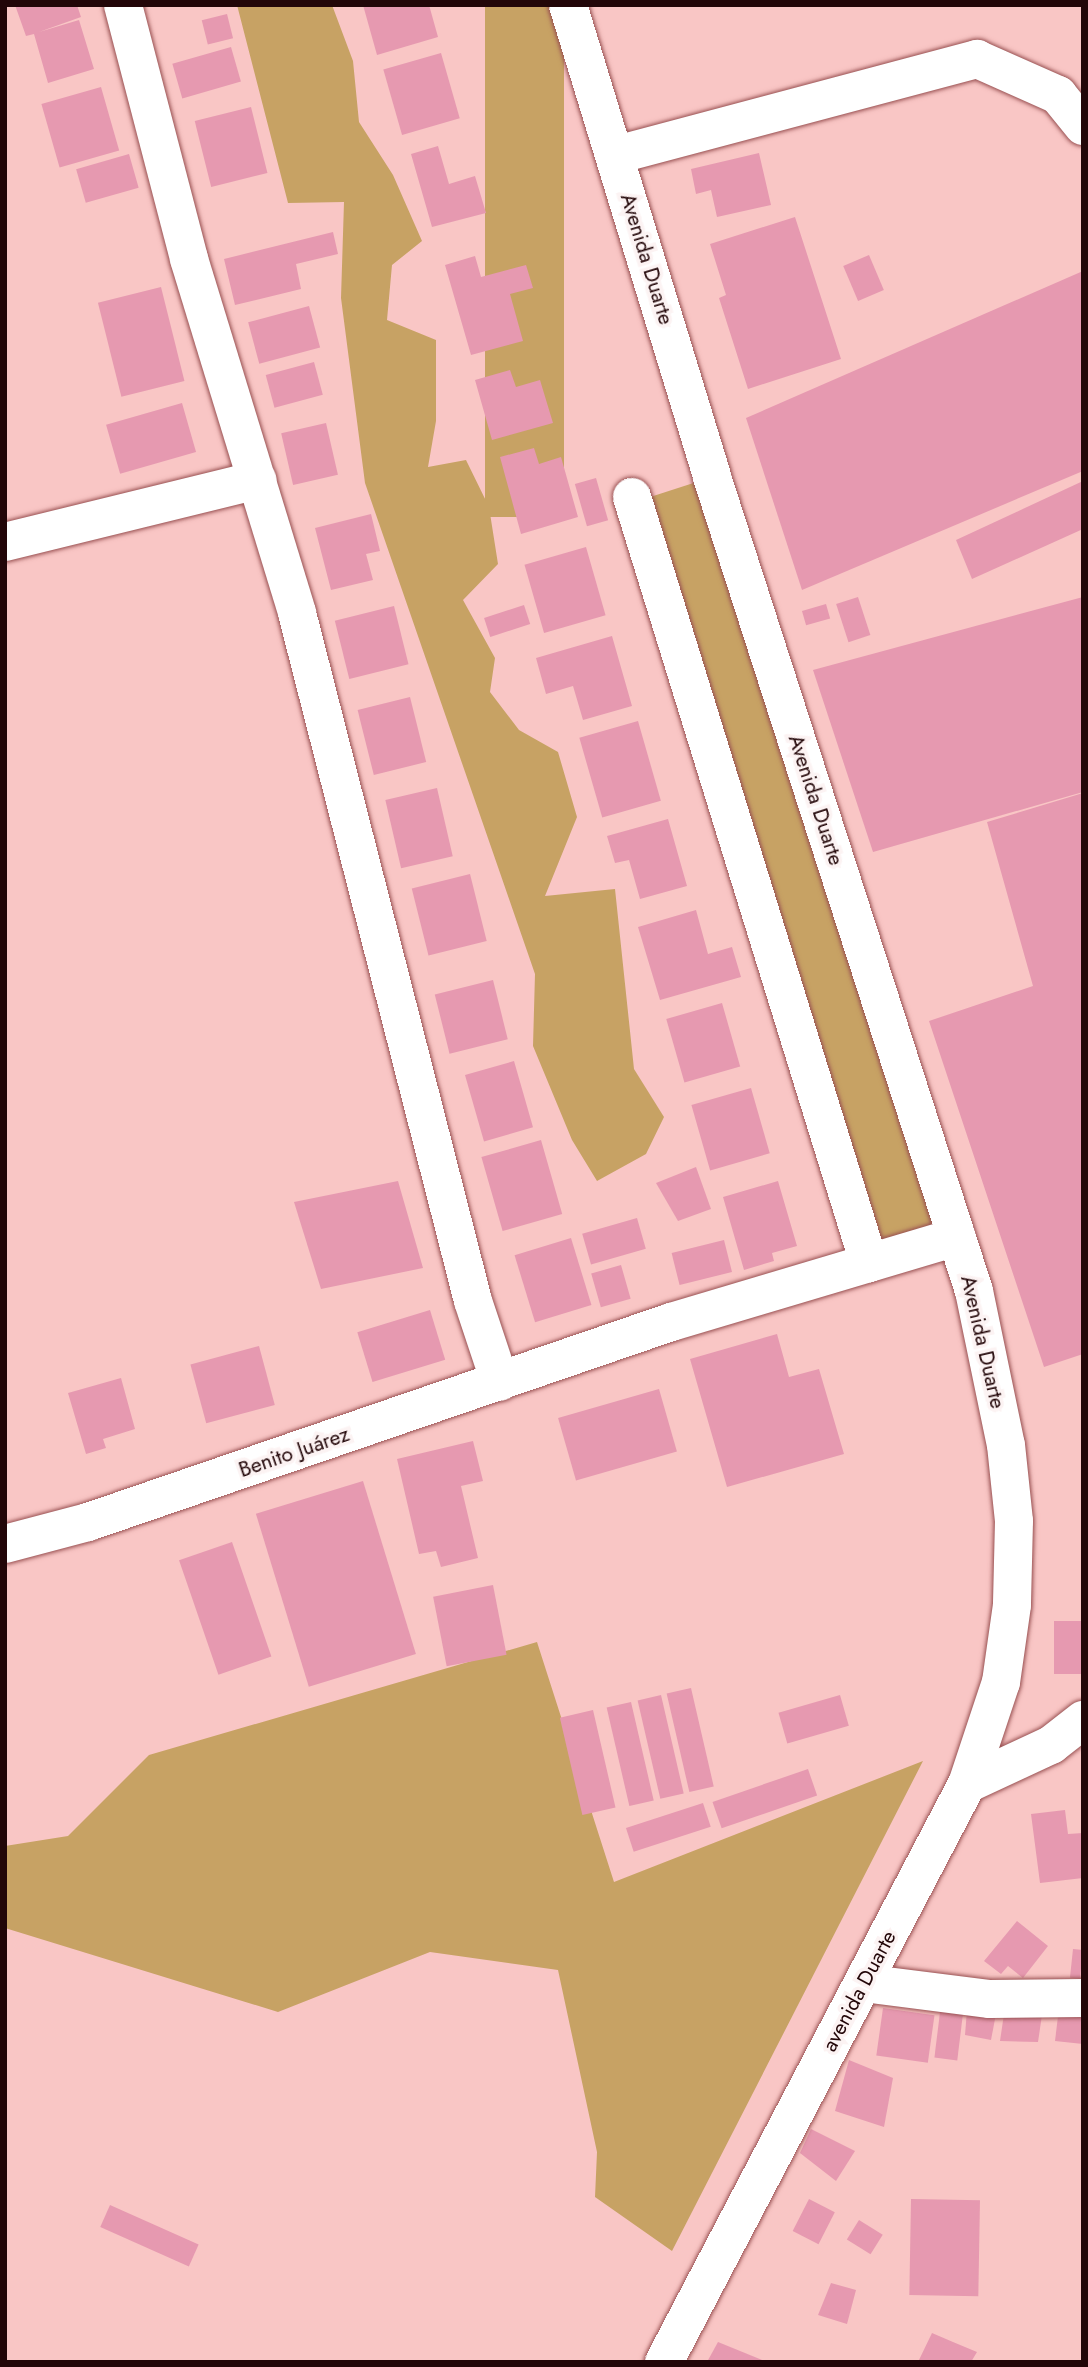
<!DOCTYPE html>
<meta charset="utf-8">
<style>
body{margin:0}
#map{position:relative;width:1088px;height:2367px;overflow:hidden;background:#f9c6c5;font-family:Jost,sans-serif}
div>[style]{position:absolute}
.green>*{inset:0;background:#c7a264;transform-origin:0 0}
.building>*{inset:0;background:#e699b0;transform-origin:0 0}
.roads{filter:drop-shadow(0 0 2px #985051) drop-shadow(0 0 2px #985051)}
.minor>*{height:38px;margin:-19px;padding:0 19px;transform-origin:19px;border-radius:19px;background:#fff}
.secondary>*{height:38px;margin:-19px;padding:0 19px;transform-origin:19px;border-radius:19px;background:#fff}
.primary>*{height:38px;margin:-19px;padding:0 19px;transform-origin:19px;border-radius:19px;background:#fff}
span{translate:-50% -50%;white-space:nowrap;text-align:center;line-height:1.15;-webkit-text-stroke:7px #fcf3f3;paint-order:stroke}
.street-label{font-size:21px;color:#220608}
.frame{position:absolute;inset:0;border:7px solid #220608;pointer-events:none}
</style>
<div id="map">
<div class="green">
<div style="clip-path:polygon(237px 5px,332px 5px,353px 61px,359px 122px,393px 175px,422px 241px,392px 265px,387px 320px,436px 340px,436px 421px,428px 467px,466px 460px,489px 507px,498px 564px,463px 600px,495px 658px,490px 692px,519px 730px,558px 752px,577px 817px,545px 896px,615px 889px,634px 1069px,664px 1117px,646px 1154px,597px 1181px,572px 1140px,533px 1046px,535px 974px,365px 483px,341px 298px,344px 202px,288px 203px)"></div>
<div style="left:485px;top:5px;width:79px;height:512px"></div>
<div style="left:712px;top:477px;width:799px;height:82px;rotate:72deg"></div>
<div style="clip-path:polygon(537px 1642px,614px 1882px,923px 1761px,672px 2251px,595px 2197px,597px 2152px,558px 1970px,430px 1952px,278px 2012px,5px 1928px,5px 1846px,68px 1836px,149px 1755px)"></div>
</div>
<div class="building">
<div style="clip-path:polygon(15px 5px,77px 5px,81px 17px,39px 32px,79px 20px,94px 69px,48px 83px,34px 34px,26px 36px)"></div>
<div style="clip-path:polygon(363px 5px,429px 5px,438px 37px,377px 55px)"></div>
<div style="left:227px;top:14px;width:25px;height:26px;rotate:76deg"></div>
<div style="left:231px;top:47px;width:36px;height:61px;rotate:74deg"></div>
<div style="left:441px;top:53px;width:68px;height:60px;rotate:74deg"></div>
<div style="left:101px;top:87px;width:66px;height:62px;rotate:74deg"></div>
<div style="left:251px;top:107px;width:68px;height:58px;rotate:76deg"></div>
<div style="clip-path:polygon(438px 146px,449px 184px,475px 176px,486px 213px,432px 227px,411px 154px)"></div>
<div style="clip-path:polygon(759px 153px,771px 205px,717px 217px,711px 190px,696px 194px,691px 169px)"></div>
<div style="left:129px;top:154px;width:35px;height:55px;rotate:74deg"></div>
<div style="clip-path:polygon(795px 217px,841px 359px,748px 389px,719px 298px,726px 295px,710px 244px)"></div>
<div style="clip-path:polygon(333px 232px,338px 254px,296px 264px,301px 289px,235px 305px,224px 259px)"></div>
<div style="left:869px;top:255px;width:38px;height:28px;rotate:67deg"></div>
<div style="clip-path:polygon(475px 256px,481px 277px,526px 265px,533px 288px,510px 294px,523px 341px,471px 355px,445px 265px)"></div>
<div style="clip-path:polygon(1083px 271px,1083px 471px,802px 590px,746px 418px)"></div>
<div style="left:161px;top:287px;width:97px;height:65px;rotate:76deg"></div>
<div style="left:309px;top:306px;width:43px;height:63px;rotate:75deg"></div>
<div style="left:314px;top:362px;width:34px;height:50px;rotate:75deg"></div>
<div style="clip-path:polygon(510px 370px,516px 387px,540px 380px,553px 423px,492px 440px,475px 380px)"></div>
<div style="left:182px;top:403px;width:51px;height:79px;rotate:74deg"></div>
<div style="left:326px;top:423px;width:53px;height:46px;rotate:77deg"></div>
<div style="clip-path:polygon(534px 448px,539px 464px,561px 457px,578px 517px,521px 534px,500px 457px)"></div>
<div style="left:596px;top:478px;width:44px;height:22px;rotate:74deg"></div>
<div style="clip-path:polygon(1083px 481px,1083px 529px,972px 579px,956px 540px)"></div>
<div style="clip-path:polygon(371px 514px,380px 551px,366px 554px,373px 580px,331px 590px,315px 528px)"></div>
<div style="left:586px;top:547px;width:71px;height:64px;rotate:74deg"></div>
<div style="left:858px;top:597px;width:40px;height:23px;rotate:72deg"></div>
<div style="clip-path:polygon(1083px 597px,1083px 792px,873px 852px,813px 670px)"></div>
<div style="left:826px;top:604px;width:15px;height:25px;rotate:74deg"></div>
<div style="left:524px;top:605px;width:20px;height:42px;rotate:72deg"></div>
<div style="left:394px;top:606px;width:60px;height:61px;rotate:76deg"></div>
<div style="clip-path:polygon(612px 636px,632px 706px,583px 720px,573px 686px,546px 694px,536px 658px)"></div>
<div style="left:410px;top:697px;width:67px;height:54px;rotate:76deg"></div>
<div style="left:638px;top:721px;width:83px;height:61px;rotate:74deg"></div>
<div style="left:437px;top:788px;width:70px;height:53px;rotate:77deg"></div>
<div style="clip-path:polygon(1083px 793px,1083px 1354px,1044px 1367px,929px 1021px,1033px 986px,987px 822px)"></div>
<div style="clip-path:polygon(668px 819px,687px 886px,640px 899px,629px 860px,615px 863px,607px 836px)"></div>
<div style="left:470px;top:874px;width:69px;height:60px;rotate:76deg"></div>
<div style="clip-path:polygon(696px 910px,708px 954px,732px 947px,741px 977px,660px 1000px,638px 927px)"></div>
<div style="left:493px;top:980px;width:61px;height:60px;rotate:76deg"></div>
<div style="left:722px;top:1003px;width:66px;height:58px;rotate:74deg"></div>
<div style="left:514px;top:1061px;width:69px;height:51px;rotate:74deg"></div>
<div style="left:751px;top:1088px;width:68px;height:62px;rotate:74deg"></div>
<div style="left:541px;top:1140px;width:77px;height:62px;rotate:74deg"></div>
<div style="clip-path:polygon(696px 1167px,711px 1209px,678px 1221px,656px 1183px)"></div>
<div style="clip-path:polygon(398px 1181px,423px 1268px,321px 1289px,294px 1202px)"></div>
<div style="clip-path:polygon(778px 1181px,797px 1246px,772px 1253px,774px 1261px,744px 1270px,723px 1197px)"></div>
<div style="left:637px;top:1218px;width:32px;height:57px;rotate:74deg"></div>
<div style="left:571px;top:1238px;width:70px;height:59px;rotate:73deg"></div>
<div style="left:724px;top:1240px;width:33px;height:54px;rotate:76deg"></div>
<div style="left:621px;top:1265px;width:35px;height:31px;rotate:74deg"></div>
<div style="left:430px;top:1310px;width:52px;height:76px;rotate:73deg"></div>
<div style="clip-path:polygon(777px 1334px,789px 1377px,819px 1369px,844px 1454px,727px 1487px,690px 1359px)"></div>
<div style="left:259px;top:1346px;width:61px;height:71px;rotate:75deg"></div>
<div style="clip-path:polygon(121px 1378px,135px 1429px,103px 1439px,106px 1448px,86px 1454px,68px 1393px)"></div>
<div style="left:659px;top:1389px;width:65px;height:105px;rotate:74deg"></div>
<div style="clip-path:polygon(473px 1441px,483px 1481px,461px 1486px,478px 1558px,441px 1567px,436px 1551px,419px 1554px,397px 1459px)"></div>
<div style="left:363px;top:1481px;width:181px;height:112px;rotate:73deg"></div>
<div style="left:232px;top:1542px;width:121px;height:56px;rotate:71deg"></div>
<div style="left:493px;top:1585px;width:71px;height:61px;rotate:79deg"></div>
<div style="left:1083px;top:1621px;width:53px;height:29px;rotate:90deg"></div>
<div style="left:691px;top:1688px;width:101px;height:25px;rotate:77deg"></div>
<div style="left:661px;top:1695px;width:101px;height:24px;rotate:77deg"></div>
<div style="left:840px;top:1695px;width:32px;height:64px;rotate:74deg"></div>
<div style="left:631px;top:1702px;width:101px;height:25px;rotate:77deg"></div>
<div style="left:593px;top:1710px;width:100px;height:34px;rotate:77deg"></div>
<div style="left:808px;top:1769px;width:28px;height:101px;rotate:71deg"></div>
<div style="left:703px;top:1803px;width:25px;height:81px;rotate:72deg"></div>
<div style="clip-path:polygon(1065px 1810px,1068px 1834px,1083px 1833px,1083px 1878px,1040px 1883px,1031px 1814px)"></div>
<div style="clip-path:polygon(1017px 1921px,1048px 1946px,1023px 1978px,1008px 1966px,1001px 1974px,984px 1961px)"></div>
<div style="left:1073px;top:1949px;width:10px;height:29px;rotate:6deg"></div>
<div style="left:941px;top:2004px;width:23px;height:54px;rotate:7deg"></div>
<div style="left:883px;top:2008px;width:52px;height:48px;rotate:8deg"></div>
<div style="clip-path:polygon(1059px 2008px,1083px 2011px,1083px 2044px,1055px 2041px)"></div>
<div style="clip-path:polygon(967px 2010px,996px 2014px,991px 2040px,965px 2035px)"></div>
<div style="clip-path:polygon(1004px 2014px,1042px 2015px,1038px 2042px,1000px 2041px)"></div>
<div style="clip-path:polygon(849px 2060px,893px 2078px,884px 2127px,835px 2111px)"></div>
<div style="clip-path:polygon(811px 2129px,855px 2151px,836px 2181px,800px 2153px)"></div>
<div style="left:809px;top:2199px;width:29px;height:36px;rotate:27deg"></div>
<div style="left:911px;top:2199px;width:69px;height:96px;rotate:1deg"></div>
<div style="left:110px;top:2205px;width:97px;height:24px;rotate:24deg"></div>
<div style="left:859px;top:2220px;width:28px;height:23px;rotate:32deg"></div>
<div style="clip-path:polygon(831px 2283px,856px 2290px,847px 2324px,818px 2315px)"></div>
<div style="clip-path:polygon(932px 2333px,953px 2342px,977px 2352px,971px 2362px,918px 2362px)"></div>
<div style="clip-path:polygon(718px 2342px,767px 2362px,707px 2362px)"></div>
</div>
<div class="roads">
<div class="minor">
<div style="left:123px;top:5px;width:262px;rotate:75.4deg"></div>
<div style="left:189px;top:259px;width:370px;rotate:73deg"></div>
<div style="left:297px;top:613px;width:710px;rotate:75.65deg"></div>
<div style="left:473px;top:1301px;width:85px;rotate:71.6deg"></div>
<div style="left:616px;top:155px;width:374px;rotate:-14.9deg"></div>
<div style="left:977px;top:59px;width:89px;rotate:24deg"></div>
<div style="left:1058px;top:95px;width:40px;rotate:51deg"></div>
<div style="left:632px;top:497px;width:802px;rotate:72.81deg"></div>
<div style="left:5px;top:542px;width:260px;rotate:-13.8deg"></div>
<div style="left:863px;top:1983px;width:128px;rotate:7.2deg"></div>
<div style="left:990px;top:1999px;width:93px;rotate:-0.6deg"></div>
</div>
<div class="secondary">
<div style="left:5px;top:1544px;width:86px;rotate:-14.8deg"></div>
<div style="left:88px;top:1522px;width:616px;rotate:-18.93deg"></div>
<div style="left:671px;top:1322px;width:298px;rotate:-16.6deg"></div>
<div style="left:967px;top:1784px;width:93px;rotate:-24.9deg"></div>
<div style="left:1051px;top:1745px;width:41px;rotate:-38deg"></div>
</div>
<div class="primary">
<div style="left:568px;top:5px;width:493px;rotate:73deg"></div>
<div style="left:712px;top:477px;width:855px;rotate:72.16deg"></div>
<div style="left:974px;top:1291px;width:157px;rotate:78.3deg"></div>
<div style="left:1006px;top:1445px;width:76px;rotate:84deg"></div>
<div style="left:1014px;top:1521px;width:84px;rotate:91.4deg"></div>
<div style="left:1012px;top:1605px;width:78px;rotate:98.1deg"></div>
<div style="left:1001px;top:1682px;width:108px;rotate:108.4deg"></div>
<div style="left:967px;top:1784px;width:653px;rotate:117.66deg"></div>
</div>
</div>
<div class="street-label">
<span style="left:647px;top:259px;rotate:73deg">Avenida Duarte</span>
<span style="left:816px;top:800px;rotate:72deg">Avenida Duarte</span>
<span style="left:983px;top:1342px;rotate:77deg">Avenida Duarte</span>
<span style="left:294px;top:1452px;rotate:-19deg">Benito Juárez</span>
<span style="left:859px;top:1991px;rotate:-62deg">avenida Duarte</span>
</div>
<div class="frame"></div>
</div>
